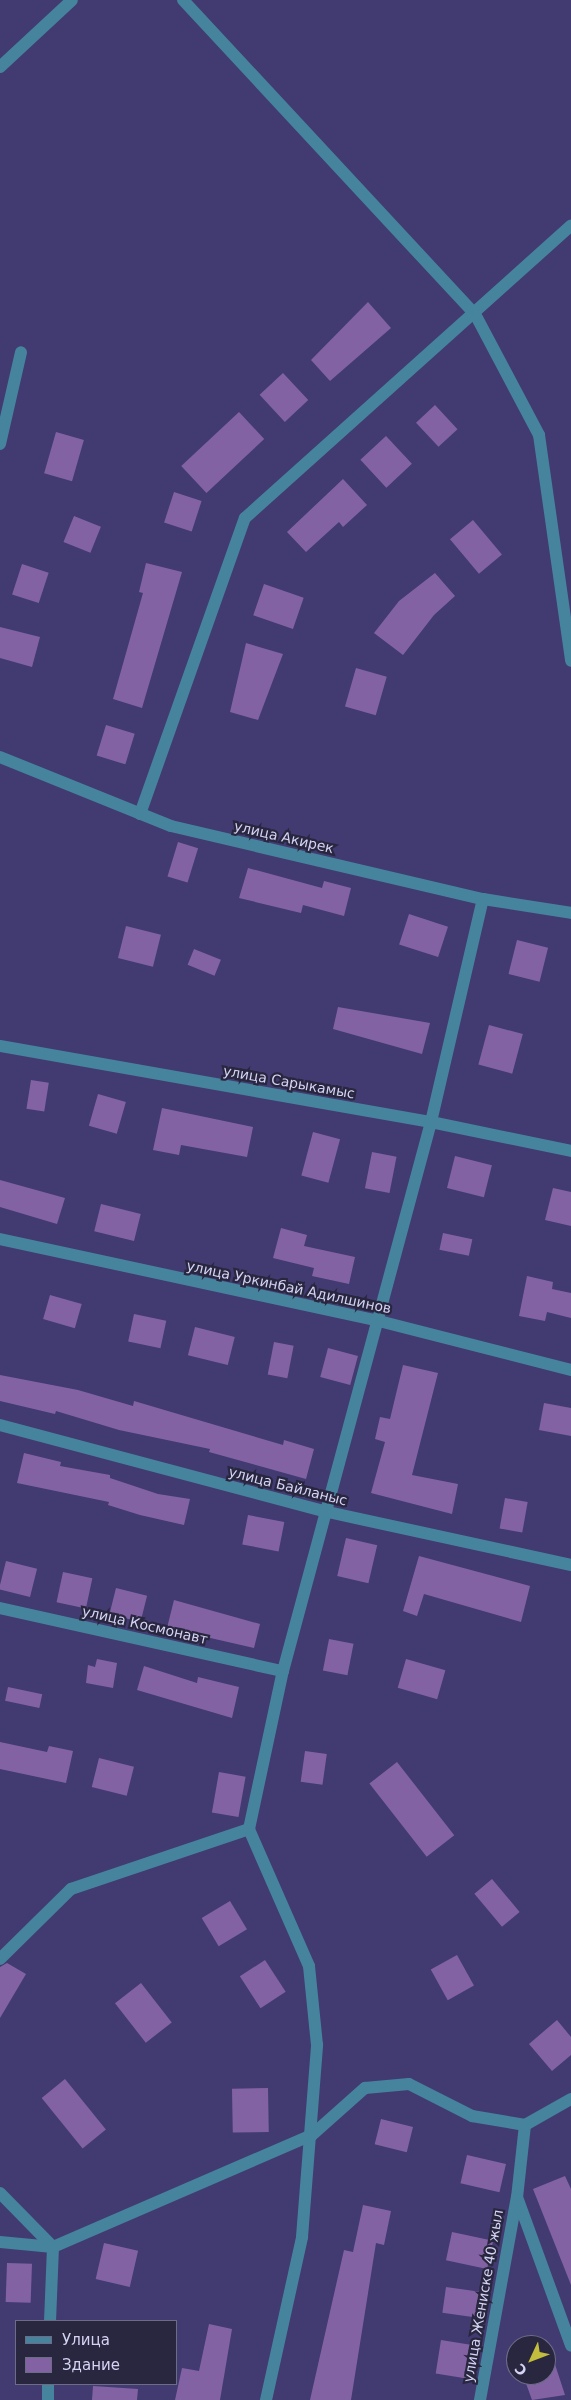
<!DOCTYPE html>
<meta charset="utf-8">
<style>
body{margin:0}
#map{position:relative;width:571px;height:2400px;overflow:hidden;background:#413b71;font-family:"DejaVu Sans",sans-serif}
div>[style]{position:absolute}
.building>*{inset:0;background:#8362a4;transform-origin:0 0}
.minor>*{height:12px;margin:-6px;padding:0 6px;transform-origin:6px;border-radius:6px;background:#46849e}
span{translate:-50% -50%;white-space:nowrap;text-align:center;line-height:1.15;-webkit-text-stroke:4.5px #29273f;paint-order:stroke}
.street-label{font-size:14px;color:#d4d3f3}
.legend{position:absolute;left:15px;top:2320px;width:162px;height:65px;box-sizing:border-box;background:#29273f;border:1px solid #6d6c87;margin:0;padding:6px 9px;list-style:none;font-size:15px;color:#d4d3f3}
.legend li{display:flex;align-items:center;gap:10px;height:25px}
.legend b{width:25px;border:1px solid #6d6c87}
.north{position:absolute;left:506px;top:2335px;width:50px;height:50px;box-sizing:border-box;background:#29273f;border:1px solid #6d6c87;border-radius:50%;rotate:227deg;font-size:14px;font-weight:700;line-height:20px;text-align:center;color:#d4d3f3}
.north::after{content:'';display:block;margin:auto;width:18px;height:22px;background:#c3bd3e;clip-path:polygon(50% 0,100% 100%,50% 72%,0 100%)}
</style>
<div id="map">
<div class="building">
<div style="clip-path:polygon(368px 302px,391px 328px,330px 381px,311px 360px)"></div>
<div style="left:283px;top:373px;width:37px;height:32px;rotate:47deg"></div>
<div style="left:435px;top:405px;width:33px;height:26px;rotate:47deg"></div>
<div style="left:239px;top:412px;width:37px;height:79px;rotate:47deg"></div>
<div style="left:56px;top:432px;width:29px;height:43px;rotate:16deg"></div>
<div style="left:386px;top:436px;width:38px;height:35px;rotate:47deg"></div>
<div style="clip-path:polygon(343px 479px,367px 505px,343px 527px,339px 522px,306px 552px,287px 532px)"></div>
<div style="left:174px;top:492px;width:29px;height:32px;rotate:18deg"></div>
<div style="left:74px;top:516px;width:29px;height:28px;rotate:22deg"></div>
<div style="left:473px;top:520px;width:45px;height:30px;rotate:50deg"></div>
<div style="clip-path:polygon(146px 563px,182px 572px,142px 708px,113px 699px,143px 593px,139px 592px)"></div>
<div style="left:22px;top:564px;width:28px;height:32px;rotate:18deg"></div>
<div style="clip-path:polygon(435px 573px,455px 596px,434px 615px,403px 655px,374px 633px,399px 601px)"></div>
<div style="left:264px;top:584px;width:42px;height:33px;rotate:19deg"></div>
<div style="clip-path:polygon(0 627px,40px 637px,32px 667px,0 658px)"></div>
<div style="clip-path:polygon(246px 643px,283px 654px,258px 720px,230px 712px)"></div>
<div style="left:356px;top:668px;width:32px;height:40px;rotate:16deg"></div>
<div style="left:106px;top:725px;width:30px;height:32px;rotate:17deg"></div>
<div style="left:178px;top:842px;width:21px;height:36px;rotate:17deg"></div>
<div style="clip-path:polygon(248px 868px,322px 888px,324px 881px,351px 888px,344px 916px,303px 905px,301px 913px,239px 898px)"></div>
<div style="left:409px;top:914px;width:41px;height:32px;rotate:18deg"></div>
<div style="left:126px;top:926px;width:36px;height:33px;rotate:14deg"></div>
<div style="left:517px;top:940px;width:32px;height:35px;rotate:14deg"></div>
<div style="left:194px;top:949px;width:29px;height:17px;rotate:22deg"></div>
<div style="clip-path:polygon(338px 1007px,430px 1023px,422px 1054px,333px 1029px)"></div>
<div style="left:489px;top:1025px;width:35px;height:41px;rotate:15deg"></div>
<div style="left:31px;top:1080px;width:18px;height:29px;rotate:9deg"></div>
<div style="left:98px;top:1094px;width:29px;height:33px;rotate:16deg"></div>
<div style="clip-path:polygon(162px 1108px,253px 1127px,247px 1157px,181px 1145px,179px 1155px,153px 1150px)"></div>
<div style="left:313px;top:1132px;width:28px;height:45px;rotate:15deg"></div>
<div style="left:372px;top:1152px;width:25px;height:37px;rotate:11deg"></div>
<div style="left:455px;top:1156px;width:38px;height:33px;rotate:14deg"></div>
<div style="clip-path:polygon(0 1180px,65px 1198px,57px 1224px,0 1207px)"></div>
<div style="clip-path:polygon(553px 1188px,571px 1192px,571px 1226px,545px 1220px)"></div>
<div style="left:101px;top:1204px;width:41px;height:28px;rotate:14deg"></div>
<div style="clip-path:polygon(281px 1228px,307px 1235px,304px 1246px,355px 1257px,349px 1284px,312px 1276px,314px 1268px,273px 1258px)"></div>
<div style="left:443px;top:1233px;width:30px;height:17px;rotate:12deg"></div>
<div style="clip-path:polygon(527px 1276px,553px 1282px,552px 1289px,571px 1293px,571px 1318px,547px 1312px,545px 1321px,519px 1316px)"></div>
<div style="left:50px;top:1295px;width:33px;height:25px;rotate:16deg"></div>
<div style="left:134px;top:1314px;width:33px;height:28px;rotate:12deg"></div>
<div style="left:195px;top:1327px;width:41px;height:29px;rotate:14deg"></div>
<div style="left:274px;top:1342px;width:20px;height:33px;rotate:11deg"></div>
<div style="left:328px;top:1348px;width:31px;height:30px;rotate:15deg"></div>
<div style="clip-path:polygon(403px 1365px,438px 1373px,412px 1475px,458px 1484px,452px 1514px,371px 1493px,385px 1442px,375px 1439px,380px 1417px,390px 1419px)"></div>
<div style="clip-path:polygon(0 1375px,78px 1390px,133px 1406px,134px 1401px,283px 1445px,284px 1440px,314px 1449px,306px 1479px,209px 1452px,210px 1449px,119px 1430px,56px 1411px,55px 1414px,0 1401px)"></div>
<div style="clip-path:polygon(544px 1403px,571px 1408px,571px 1436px,539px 1430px)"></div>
<div style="clip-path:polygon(24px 1453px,61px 1462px,60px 1466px,110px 1475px,110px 1478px,158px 1494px,190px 1499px,184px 1525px,140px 1515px,108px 1505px,109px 1502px,17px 1483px)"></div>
<div style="left:505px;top:1498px;width:23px;height:31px;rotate:10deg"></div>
<div style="left:248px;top:1515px;width:37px;height:30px;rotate:11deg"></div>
<div style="left:346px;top:1538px;width:32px;height:39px;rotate:13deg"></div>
<div style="clip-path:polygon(419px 1556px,530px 1586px,521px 1622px,424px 1594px,417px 1616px,403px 1611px)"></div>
<div style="left:6px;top:1561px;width:32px;height:29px;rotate:14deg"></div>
<div style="left:63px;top:1572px;width:30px;height:31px;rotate:12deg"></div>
<div style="left:116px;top:1588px;width:32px;height:27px;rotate:14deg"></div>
<div style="clip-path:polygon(174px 1600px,260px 1624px,254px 1648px,167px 1628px)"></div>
<div style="left:329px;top:1639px;width:25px;height:32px;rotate:11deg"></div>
<div style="clip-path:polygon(97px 1659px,117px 1663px,113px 1688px,86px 1683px,88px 1665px,95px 1667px)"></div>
<div style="left:406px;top:1659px;width:41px;height:30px;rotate:16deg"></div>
<div style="clip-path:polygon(144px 1666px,197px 1683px,198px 1677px,239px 1687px,232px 1718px,137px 1690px)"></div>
<div style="left:8px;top:1687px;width:35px;height:14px;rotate:12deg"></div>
<div style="clip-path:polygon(0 1742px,47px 1752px,49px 1746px,73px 1751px,66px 1783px,0 1769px)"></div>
<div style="left:305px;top:1751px;width:22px;height:31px;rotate:8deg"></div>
<div style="left:99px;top:1758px;width:36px;height:30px;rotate:14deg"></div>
<div style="left:397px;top:1762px;width:93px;height:35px;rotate:52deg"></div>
<div style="left:219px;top:1772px;width:27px;height:41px;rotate:10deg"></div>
<div style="left:492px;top:1879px;width:43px;height:23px;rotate:50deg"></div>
<div style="left:230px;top:1901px;width:33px;height:33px;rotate:59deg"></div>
<div style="left:457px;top:1955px;width:35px;height:30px;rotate:61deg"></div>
<div style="left:265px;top:1960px;width:38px;height:30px;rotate:57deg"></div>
<div style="clip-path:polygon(7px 1963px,26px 1974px,0 2018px,0 1967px)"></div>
<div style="left:141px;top:1983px;width:50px;height:33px;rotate:52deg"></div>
<div style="clip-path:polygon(557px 2020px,571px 2037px,571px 2055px,552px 2071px,529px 2044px)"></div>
<div style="left:65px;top:2079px;width:65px;height:30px;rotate:51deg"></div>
<div style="left:268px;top:2088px;width:44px;height:36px;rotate:89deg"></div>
<div style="left:381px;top:2119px;width:33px;height:26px;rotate:14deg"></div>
<div style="left:467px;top:2155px;width:40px;height:29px;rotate:13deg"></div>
<div style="clip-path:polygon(565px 2176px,571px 2189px,571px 2285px,533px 2189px)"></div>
<div style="clip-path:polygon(363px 2205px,391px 2211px,384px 2245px,376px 2243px,351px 2400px,310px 2400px,344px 2250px,353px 2252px)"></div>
<div style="left:452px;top:2232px;width:42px;height:29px;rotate:12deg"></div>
<div style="left:104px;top:2243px;width:35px;height:37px;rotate:13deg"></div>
<div style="left:7px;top:2263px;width:25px;height:39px;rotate:2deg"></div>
<div style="left:446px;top:2287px;width:34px;height:26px;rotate:8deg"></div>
<div style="clip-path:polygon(209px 2324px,232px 2329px,220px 2400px,175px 2400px,182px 2368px,199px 2371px)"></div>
<div style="left:441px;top:2340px;width:36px;height:34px;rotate:9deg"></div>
<div style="clip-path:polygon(549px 2346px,565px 2395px,532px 2400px,523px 2375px,546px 2375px)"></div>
<div style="clip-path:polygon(93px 2386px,138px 2389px,137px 2400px,92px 2400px)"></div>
</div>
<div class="minor">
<div style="left:183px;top:0;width:429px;rotate:47.1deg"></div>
<div style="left:475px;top:314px;width:137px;rotate:62.1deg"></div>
<div style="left:539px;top:435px;width:228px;rotate:81.9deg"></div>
<div style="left:0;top:67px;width:98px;rotate:-42.9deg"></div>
<div style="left:0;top:444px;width:94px;rotate:-77.1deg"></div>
<div style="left:0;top:757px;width:184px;rotate:22deg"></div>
<div style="left:171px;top:826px;width:320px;rotate:13.2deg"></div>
<div style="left:483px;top:899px;width:89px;rotate:9deg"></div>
<div style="left:140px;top:814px;width:314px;rotate:-70.5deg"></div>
<div style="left:245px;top:518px;width:438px;rotate:-41.9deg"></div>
<div style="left:0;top:1046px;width:438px;rotate:10deg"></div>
<div style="left:431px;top:1122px;width:143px;rotate:11.7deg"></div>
<div style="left:0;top:1239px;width:388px;rotate:12.2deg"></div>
<div style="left:379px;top:1321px;width:198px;rotate:14.3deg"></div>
<div style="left:0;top:1425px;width:339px;rotate:14.9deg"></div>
<div style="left:328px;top:1512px;width:249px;rotate:12.3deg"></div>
<div style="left:0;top:1608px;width:290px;rotate:12.6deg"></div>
<div style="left:0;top:1959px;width:100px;rotate:-44.6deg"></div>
<div style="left:71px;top:1889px;width:188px;rotate:-18.6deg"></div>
<div style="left:525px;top:2125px;width:72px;rotate:96.3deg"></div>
<div style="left:517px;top:2197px;width:158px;rotate:70deg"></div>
<div style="left:0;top:2193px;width:76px;rotate:45.5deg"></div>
<div style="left:53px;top:2247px;width:74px;rotate:92.3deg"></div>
<div style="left:0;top:2242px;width:53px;rotate:5.4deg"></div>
<div style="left:53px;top:2247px;width:282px;rotate:-23.4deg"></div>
<div style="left:312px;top:2135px;width:71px;rotate:-41.6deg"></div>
<div style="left:365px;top:2088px;width:44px;rotate:-5.2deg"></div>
<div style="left:409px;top:2084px;width:71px;rotate:26.9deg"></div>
<div style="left:472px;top:2116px;width:54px;rotate:9.6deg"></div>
<div style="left:525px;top:2125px;width:53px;rotate:-29.5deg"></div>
<div style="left:48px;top:2400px;width:16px;rotate:-90deg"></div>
<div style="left:266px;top:2400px;width:167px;rotate:-77.5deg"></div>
<div style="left:302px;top:2237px;width:193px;rotate:-85.5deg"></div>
<div style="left:317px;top:2045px;width:79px;rotate:-95.8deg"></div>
<div style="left:309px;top:1966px;width:150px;rotate:-113.7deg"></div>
<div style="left:249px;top:1829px;width:162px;rotate:-77.9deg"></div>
<div style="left:283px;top:1671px;width:569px;rotate:-74.91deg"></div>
<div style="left:431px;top:1122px;width:229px;rotate:-76.9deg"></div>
<div style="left:480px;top:2400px;width:206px;rotate:-79.7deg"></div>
</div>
<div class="street-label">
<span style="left:284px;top:837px;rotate:13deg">улица Акирек</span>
<span style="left:289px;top:1082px;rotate:10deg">улица Сарыкамыс</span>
<span style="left:289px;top:1287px;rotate:12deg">улица Уркинбай Адилшинов</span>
<span style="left:288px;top:1486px;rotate:14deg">улица Байланыс</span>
<span style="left:145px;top:1625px;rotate:13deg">улица Космонавт</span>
<span style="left:483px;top:2296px;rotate:-80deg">улица Жениске 40 жыл</span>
</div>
<ul class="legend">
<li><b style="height:6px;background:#46849e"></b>Улица</li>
<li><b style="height:14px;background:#8362a4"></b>Здание</li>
</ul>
<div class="north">С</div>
</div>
